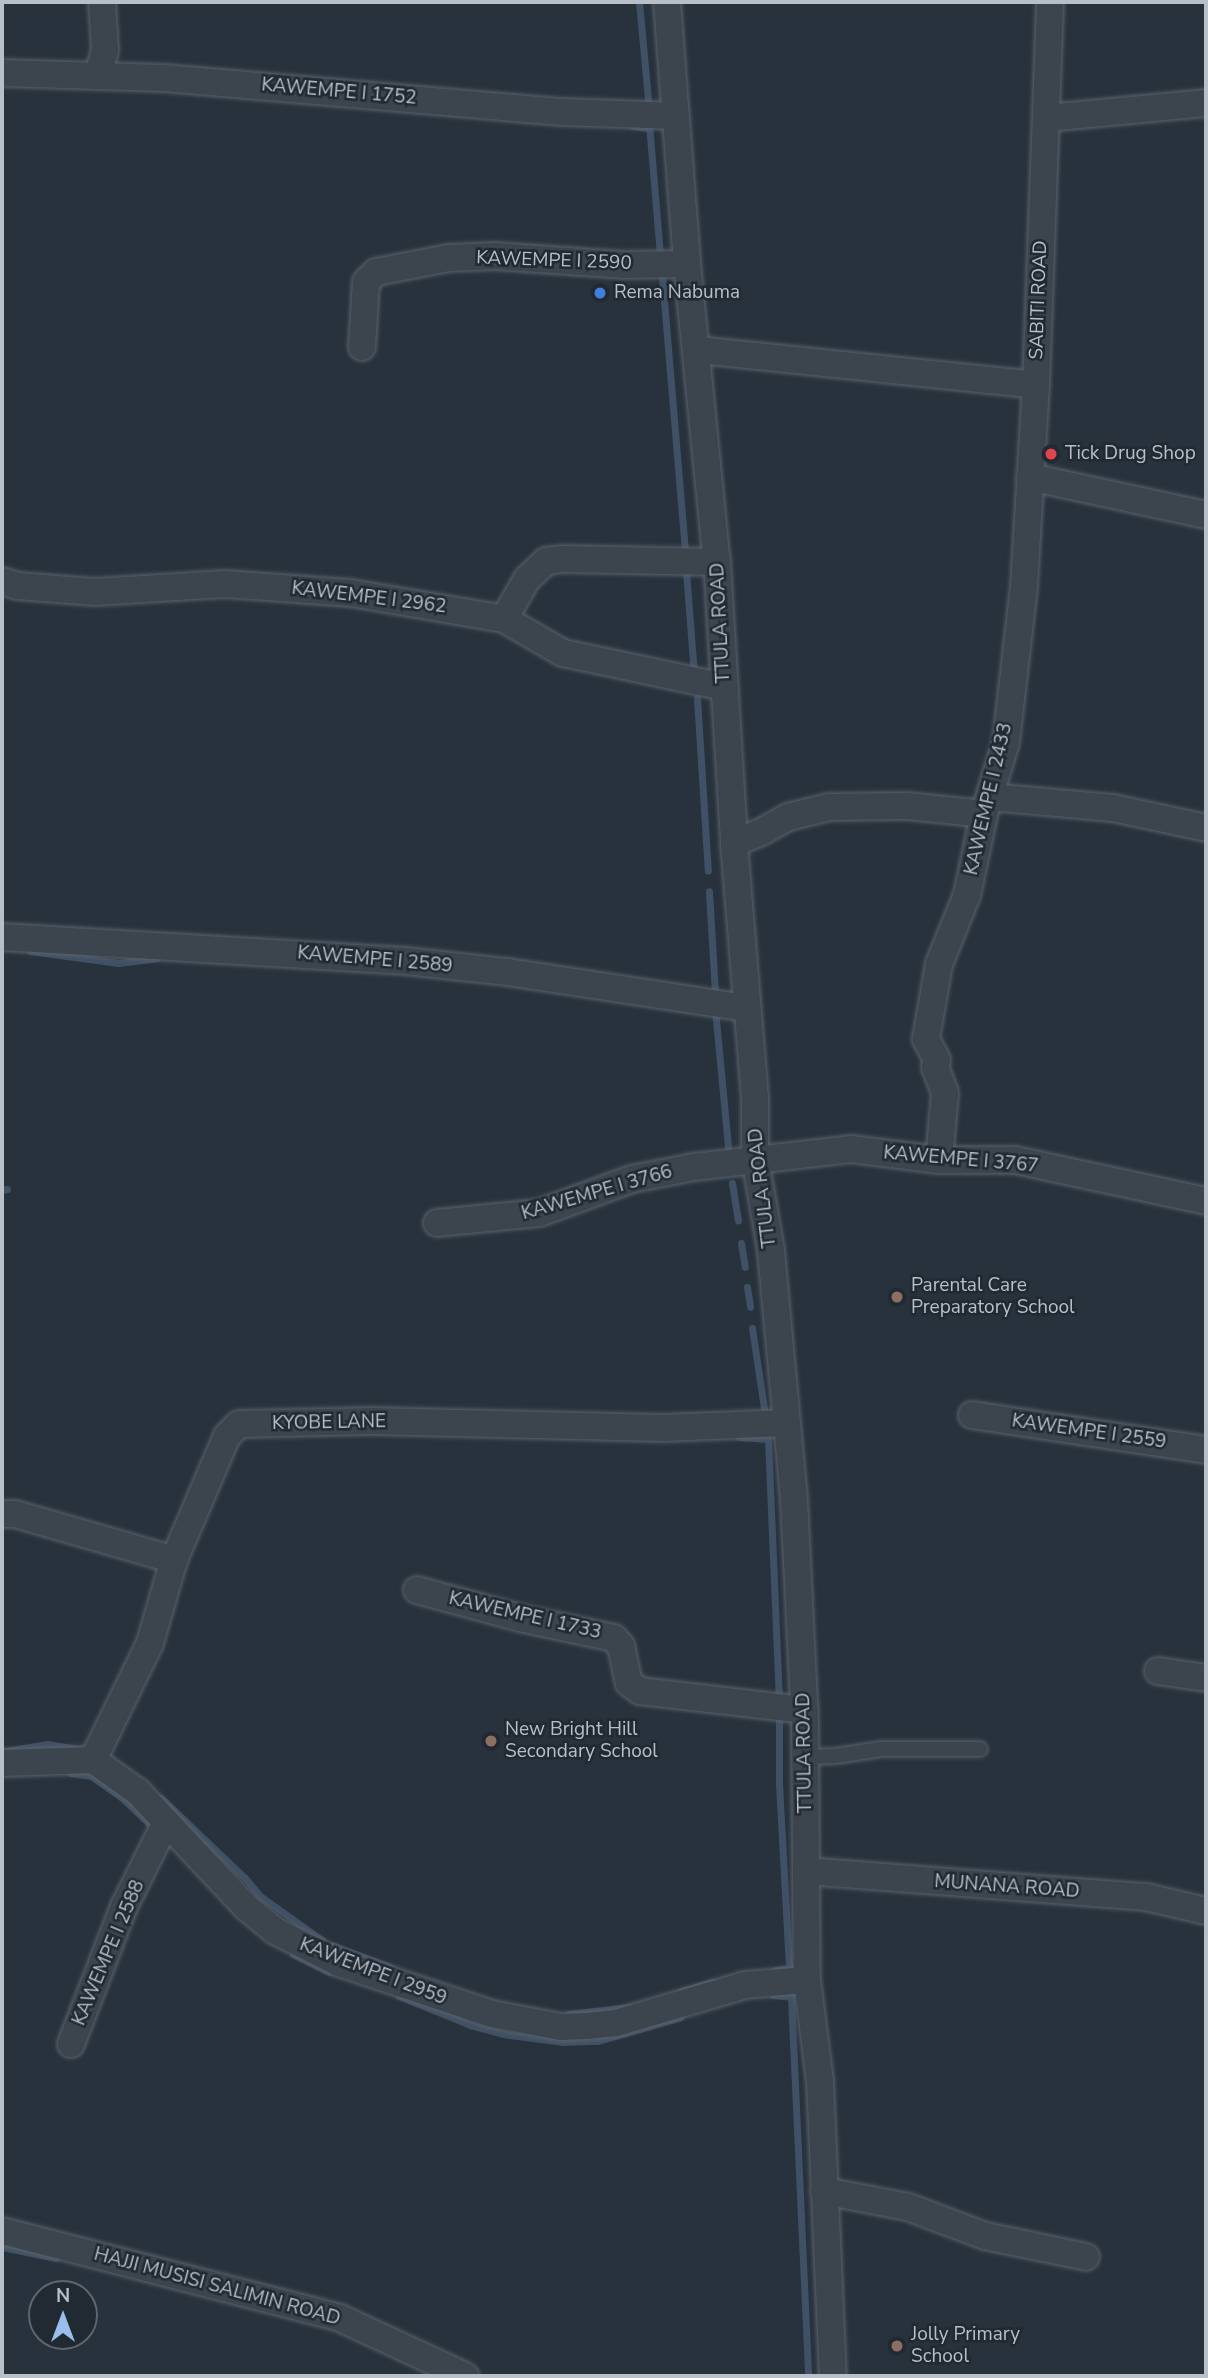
<!DOCTYPE html>
<style>
body{margin:0}
#map{position:relative;width:1208px;height:2378px;overflow:hidden;background:#28323d;font-family:"Nunito Sans",sans-serif}
div>[style]{position:absolute}
.stream>*{height:7px;margin:-3.5px;padding:0 3.5px;transform-origin:3.5px;border-radius:3.5px;background:#405165}
.roads{filter:drop-shadow(0 0 2px #5a626b) drop-shadow(0 0 2px #5a626b)}
.service>*{height:14px;margin:-7px;padding:0 7px;transform-origin:7px;border-radius:7px;background:#3c444e}
.minor>*{height:26px;margin:-13px;padding:0 13px;transform-origin:13px;border-radius:13px;background:#3c444e}
.dots>*{width:19px;height:19px;translate:-50% -50%;box-sizing:border-box;border:4px solid #212933;border-radius:50%}
span{translate:-50% -50%;white-space:nowrap;text-align:center;line-height:1.15;-webkit-text-stroke:5px #212933;paint-order:stroke}
.street-label{font-size:19px;color:#b9bfc8}
.poi-label{font-size:19px;color:#b9bfc8}
.left{translate:0 -50%;text-align:left}
.frame{position:absolute;inset:0;border:4px solid #b9bfc8;pointer-events:none}
.north{position:absolute;left:28px;top:2280px;width:70px;height:70px;box-sizing:border-box;background:#212933;border:2px solid #5e656f;border-radius:50%;rotate:0deg;font-size:19px;font-weight:700;line-height:28px;text-align:center;color:#b9bfc8}
.north::after{content:'';display:block;margin:auto;width:24px;height:32px;background:#99bdec;clip-path:polygon(50% 0,100% 100%,50% 72%,0 100%)}
</style>
<div id="map">
<div class="stream">
<div style="left:639px;top:2px;width:107px;rotate:84.7deg"></div>
<div style="left:649px;top:124px;width:132px;rotate:85.2deg"></div>
<div style="left:633px;top:126px;width:16px;rotate:7deg"></div>
<div style="left:662px;top:277px;width:274px;rotate:85.2deg"></div>
<div style="left:686px;top:571px;width:104px;rotate:85.6deg"></div>
<div style="left:697px;top:698px;width:173px;rotate:86.4deg"></div>
<div style="left:30px;top:951px;width:89px;rotate:7.8deg"></div>
<div style="left:118px;top:963px;width:39px;rotate:-7deg"></div>
<div style="left:709px;top:992px;width:6px;rotate:9deg"></div>
<div style="left:715px;top:993px;width:102px;rotate:-93.4deg"></div>
<div style="left:715px;top:1009px;width:150px;rotate:84.6deg"></div>
<div style="left:732px;top:1183px;width:38px;rotate:81deg"></div>
<div style="left:2px;top:1190px;width:5px;rotate:-11deg"></div>
<div style="left:741px;top:1243px;width:24px;rotate:81deg"></div>
<div style="left:747px;top:1287px;width:20px;rotate:81deg"></div>
<div style="left:752px;top:1328px;width:88px;rotate:81.5deg"></div>
<div style="left:739px;top:1437px;width:29px;rotate:4deg"></div>
<div style="left:768px;top:1439px;width:263px;rotate:87.6deg"></div>
<div style="left:6px;top:1751px;width:42px;rotate:-9.7deg"></div>
<div style="left:47px;top:1744px;width:33px;rotate:9deg"></div>
<div style="left:70px;top:1773px;width:21px;rotate:8deg"></div>
<div style="left:91px;top:1776px;width:38px;rotate:35deg"></div>
<div style="left:122px;top:1798px;width:48px;rotate:43.3deg"></div>
<div style="left:161px;top:1798px;width:116px;rotate:43.6deg"></div>
<div style="left:245px;top:1878px;width:23px;rotate:50deg"></div>
<div style="left:260px;top:1896px;width:76px;rotate:35.4deg"></div>
<div style="left:332px;top:1945px;width:62px;rotate:20.8deg"></div>
<div style="left:293px;top:1954px;width:40px;rotate:26.6deg"></div>
<div style="left:776px;top:1970px;width:13px;rotate:-9deg"></div>
<div style="left:789px;top:1968px;width:185px;rotate:-93.1deg"></div>
<div style="left:779px;top:1783px;width:70px;rotate:-90deg"></div>
<div style="left:681px;top:1991px;width:33px;rotate:-16deg"></div>
<div style="left:773px;top:1995px;width:18px;rotate:6deg"></div>
<div style="left:791px;top:1997px;width:379px;rotate:87.4deg"></div>
<div style="left:399px;top:1996px;width:77px;rotate:22.2deg"></div>
<div style="left:470px;top:2025px;width:34px;rotate:15deg"></div>
<div style="left:503px;top:2034px;width:61px;rotate:7.6deg"></div>
<div style="left:563px;top:2042px;width:35px;rotate:-2deg"></div>
<div style="left:598px;top:2041px;width:86px;rotate:-16.1deg"></div>
<div style="left:568px;top:2014px;width:62px;rotate:-6.4deg"></div>
<div style="left:2px;top:2247px;width:55px;rotate:11.5deg"></div>
</div>
<div class="roads">
<div class="service">
<div style="left:805px;top:1757px;width:31px;rotate:-2deg"></div>
<div style="left:836px;top:1756px;width:46px;rotate:-8.8deg"></div>
<div style="left:881px;top:1749px;width:99px"></div>
</div>
<div class="minor">
<div style="left:667px;top:2px;width:263px;rotate:85.6deg"></div>
<div style="left:687px;top:264px;width:300px;rotate:84.3deg"></div>
<div style="left:717px;top:562px;width:282px;rotate:86.5deg"></div>
<div style="left:734px;top:843px;width:256px;rotate:85.3deg"></div>
<div style="left:755px;top:1098px;width:60px;rotate:90deg"></div>
<div style="left:755px;top:1158px;width:94px;rotate:80.2deg"></div>
<div style="left:771px;top:1251px;width:249px;rotate:84.7deg"></div>
<div style="left:794px;top:1499px;width:225px;rotate:87.2deg"></div>
<div style="left:805px;top:1724px;width:256px;rotate:89.6deg"></div>
<div style="left:807px;top:1980px;width:102px;rotate:82.7deg"></div>
<div style="left:820px;top:2081px;width:295px;rotate:87.5deg"></div>
<div style="left:2px;top:73px;width:162px;rotate:1.8deg"></div>
<div style="left:164px;top:78px;width:400px;rotate:4.9deg"></div>
<div style="left:563px;top:112px;width:113px;rotate:2deg"></div>
<div style="left:98px;top:76px;width:27px;rotate:-75deg"></div>
<div style="left:105px;top:50px;width:48px;rotate:-93.6deg"></div>
<div style="left:1047px;top:118px;width:160px;rotate:-5.4deg"></div>
<div style="left:362px;top:347px;width:65px;rotate:-86.5deg"></div>
<div style="left:366px;top:282px;width:14px;rotate:-45deg"></div>
<div style="left:376px;top:272px;width:74px;rotate:-10.9deg"></div>
<div style="left:449px;top:258px;width:45px;rotate:-2.5deg"></div>
<div style="left:494px;top:256px;width:131px;rotate:3.9deg"></div>
<div style="left:625px;top:265px;width:62px;rotate:-0.9deg"></div>
<div style="left:698px;top:350px;width:340px;rotate:5.9deg"></div>
<div style="left:1036px;top:385px;width:383px;rotate:-87.9deg"></div>
<div style="left:1030px;top:477px;width:180px;rotate:12.2deg"></div>
<div style="left:2px;top:581px;width:17px;rotate:17deg"></div>
<div style="left:18px;top:586px;width:77px;rotate:4.5deg"></div>
<div style="left:95px;top:592px;width:130px;rotate:-3.5deg"></div>
<div style="left:225px;top:584px;width:126px;rotate:4.1deg"></div>
<div style="left:351px;top:593px;width:155px;rotate:9.6deg"></div>
<div style="left:504px;top:619px;width:68px;rotate:30deg"></div>
<div style="left:563px;top:653px;width:165px;rotate:11.9deg"></div>
<div style="left:504px;top:619px;width:46px;rotate:-60.1deg"></div>
<div style="left:527px;top:579px;width:26px;rotate:-43deg"></div>
<div style="left:546px;top:561px;width:17px;rotate:-7deg"></div>
<div style="left:563px;top:559px;width:154px;rotate:1.1deg"></div>
<div style="left:991px;top:797px;width:122px;rotate:5.2deg"></div>
<div style="left:1113px;top:808px;width:95px;rotate:12.1deg"></div>
<div style="left:734px;top:843px;width:31px;rotate:-22deg"></div>
<div style="left:763px;top:831px;width:29px;rotate:-29deg"></div>
<div style="left:788px;top:817px;width:42px;rotate:-13.7deg"></div>
<div style="left:829px;top:807px;width:78px;rotate:-0.7deg"></div>
<div style="left:907px;top:806px;width:77px;rotate:5.9deg"></div>
<div style="left:2px;top:937px;width:405px;rotate:3.4deg"></div>
<div style="left:406px;top:961px;width:103px;rotate:6.2deg"></div>
<div style="left:508px;top:972px;width:241px;rotate:8.6deg"></div>
<div style="left:939px;top:1160px;width:67px;rotate:-84.9deg"></div>
<div style="left:945px;top:1093px;width:28px;rotate:-111deg"></div>
<div style="left:935px;top:1067px;width:7px;rotate:-74deg"></div>
<div style="left:937px;top:1060px;width:24px;rotate:-118deg"></div>
<div style="left:926px;top:1039px;width:76px;rotate:-80.2deg"></div>
<div style="left:939px;top:964px;width:74px;rotate:-67.9deg"></div>
<div style="left:967px;top:895px;width:83px;rotate:-78.1deg"></div>
<div style="left:984px;top:814px;width:75px;rotate:-73deg"></div>
<div style="left:1006px;top:742px;width:157px;rotate:-83.4deg"></div>
<div style="left:1024px;top:586px;width:201px;rotate:-86.6deg"></div>
<div style="left:437px;top:1223px;width:102px;rotate:-5.6deg"></div>
<div style="left:539px;top:1213px;width:99px;rotate:-20.1deg"></div>
<div style="left:632px;top:1179px;width:63px;rotate:-11deg"></div>
<div style="left:694px;top:1167px;width:158px;rotate:-6.5deg"></div>
<div style="left:851px;top:1149px;width:89px;rotate:7.1deg"></div>
<div style="left:939px;top:1160px;width:76px"></div>
<div style="left:1015px;top:1160px;width:195px;rotate:12.1deg"></div>
<div style="left:972px;top:1415px;width:237px;rotate:8.5deg"></div>
<div style="left:2px;top:1514px;width:13px"></div>
<div style="left:15px;top:1514px;width:166px;rotate:16.1deg"></div>
<div style="left:417px;top:1590px;width:107px;rotate:15.2deg"></div>
<div style="left:520px;top:1618px;width:96px;rotate:12deg"></div>
<div style="left:614px;top:1638px;width:11px;rotate:49deg"></div>
<div style="left:621px;top:1646px;width:38px;rotate:78deg"></div>
<div style="left:629px;top:1683px;width:14px;rotate:36deg"></div>
<div style="left:640px;top:1691px;width:166px;rotate:6.6deg"></div>
<div style="left:1158px;top:1671px;width:49px;rotate:8.3deg"></div>
<div style="left:93px;top:1760px;width:130px;rotate:-64deg"></div>
<div style="left:150px;top:1643px;width:86px;rotate:-73.9deg"></div>
<div style="left:174px;top:1560px;width:135px;rotate:-66.9deg"></div>
<div style="left:227px;top:1436px;width:17px;rotate:-45deg"></div>
<div style="left:239px;top:1424px;width:133px;rotate:-1.3deg"></div>
<div style="left:372px;top:1421px;width:290px;rotate:1.4deg"></div>
<div style="left:662px;top:1428px;width:124px;rotate:-2.3deg"></div>
<div style="left:2px;top:1763px;width:91px;rotate:-1.9deg"></div>
<div style="left:93px;top:1760px;width:55px;rotate:35.4deg"></div>
<div style="left:138px;top:1792px;width:159px;rotate:46.8deg"></div>
<div style="left:247px;top:1908px;width:36px;rotate:39deg"></div>
<div style="left:275px;top:1931px;width:72px;rotate:26.6deg"></div>
<div style="left:339px;top:1963px;width:161px;rotate:18.4deg"></div>
<div style="left:492px;top:2014px;width:70px;rotate:10.7deg"></div>
<div style="left:561px;top:2027px;width:26px;rotate:-2deg"></div>
<div style="left:587px;top:2026px;width:29px;rotate:-6deg"></div>
<div style="left:616px;top:2023px;width:134px;rotate:-16.4deg"></div>
<div style="left:745px;top:1985px;width:62px;rotate:-4.6deg"></div>
<div style="left:806px;top:1871px;width:341px;rotate:4.4deg"></div>
<div style="left:1146px;top:1897px;width:62px;rotate:13.1deg"></div>
<div style="left:71px;top:2044px;width:147px;rotate:-68.9deg"></div>
<div style="left:124px;top:1907px;width:93px;rotate:-63.7deg"></div>
<div style="left:824px;top:2191px;width:86px;rotate:10.8deg"></div>
<div style="left:908px;top:2207px;width:82px;rotate:20.6deg"></div>
<div style="left:985px;top:2236px;width:103px;rotate:11.7deg"></div>
<div style="left:2px;top:2231px;width:349px;rotate:14.4deg"></div>
<div style="left:340px;top:2318px;width:138px;rotate:24.9deg"></div>
</div>
</div>
<div class="dots">
<div style="left:600px;top:293px;background:#3f7fe0"></div>
<div style="left:1051px;top:454px;background:#e0444e"></div>
<div style="left:897px;top:1297px;background:#8d6e63"></div>
<div style="left:491px;top:1741px;background:#8d6e63"></div>
<div style="left:897px;top:2346px;background:#8d6e63"></div>
</div>
<div class="street-label">
<span style="left:339px;top:92px;rotate:5deg">KAWEMPE I 1752</span>
<span style="left:554px;top:261px;rotate:2deg">KAWEMPE I 2590</span>
<span style="left:1039px;top:300px;rotate:-88deg">SABITI ROAD</span>
<span style="left:369px;top:598px;rotate:7deg">KAWEMPE I 2962</span>
<span style="left:721px;top:623px;rotate:-93deg">TTULA ROAD</span>
<span style="left:989px;top:799px;rotate:-77deg">KAWEMPE I 2433</span>
<span style="left:375px;top:960px;rotate:5deg">KAWEMPE I 2589</span>
<span style="left:961px;top:1160px;rotate:5deg">KAWEMPE I 3767</span>
<span style="left:763px;top:1188px;rotate:-97deg">TTULA ROAD</span>
<span style="left:597px;top:1193px;rotate:-16deg">KAWEMPE I 3766</span>
<span style="left:329px;top:1423px;rotate:-1deg">KYOBE LANE</span>
<span style="left:1089px;top:1432px;rotate:8deg">KAWEMPE I 2559</span>
<span style="left:525px;top:1616px;rotate:13deg">KAWEMPE I 1733</span>
<span style="left:805px;top:1753px;rotate:-91deg">TTULA ROAD</span>
<span style="left:1007px;top:1887px;rotate:4deg">MUNANA ROAD</span>
<span style="left:109px;top:1953px;rotate:-67deg">KAWEMPE I 2588</span>
<span style="left:373px;top:1972px;rotate:21deg">KAWEMPE I 2959</span>
<span style="left:217px;top:2287px;rotate:15deg">HAJJI MUSISI SALIMIN ROAD</span>
</div>
<div class="poi-label">
<span class="left" style="left:614px;top:293px">Rema Nabuma</span>
<span class="left" style="left:1065px;top:454px">Tick Drug Shop</span>
<span class="left" style="left:911px;top:1297px">Parental Care<br>Preparatory School</span>
<span class="left" style="left:505px;top:1741px">New Bright Hill<br>Secondary School</span>
<span class="left" style="left:911px;top:2346px">Jolly Primary<br>School</span>
</div>
<div class="frame"></div>
<div class="north">N</div>
</div>
